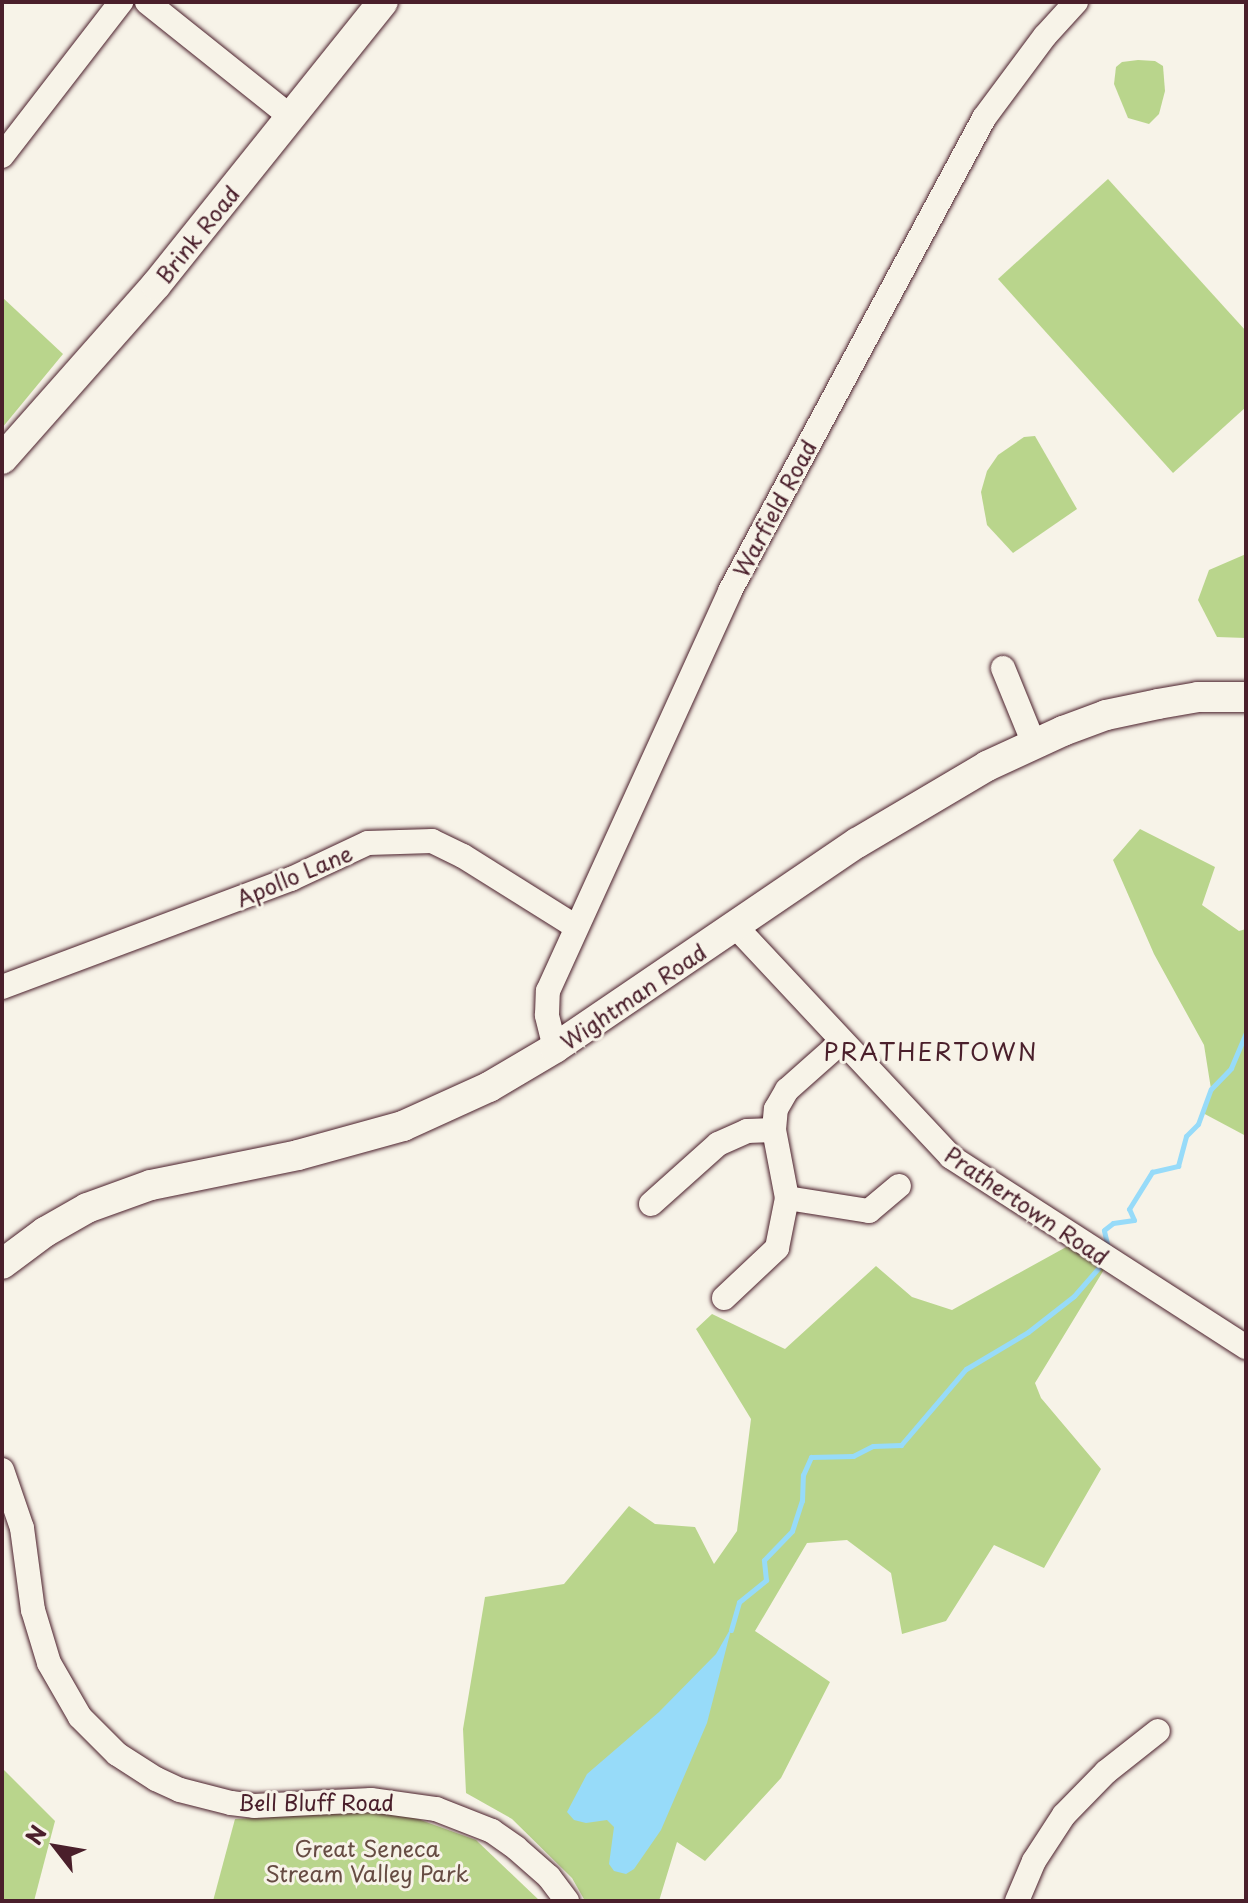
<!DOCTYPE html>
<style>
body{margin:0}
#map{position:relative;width:1248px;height:1903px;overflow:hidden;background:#f7f3e8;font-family:"Playpen Sans",sans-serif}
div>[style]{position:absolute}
.green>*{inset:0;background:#b9d58c}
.water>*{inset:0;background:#97dbf9}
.stream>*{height:5px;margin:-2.5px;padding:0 2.5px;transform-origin:2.5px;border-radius:2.5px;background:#97dbf9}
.roads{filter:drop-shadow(0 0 2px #4a1f2b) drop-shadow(0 0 2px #4a1f2b)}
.minor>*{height:24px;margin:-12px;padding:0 12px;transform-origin:12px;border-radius:12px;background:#f7f3e8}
.major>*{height:30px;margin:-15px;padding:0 15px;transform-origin:15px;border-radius:15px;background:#f7f3e8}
span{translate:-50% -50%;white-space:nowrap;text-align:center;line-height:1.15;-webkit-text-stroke:6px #f7f3e8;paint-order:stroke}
.street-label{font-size:22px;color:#4a1f2b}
.park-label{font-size:22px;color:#664c43}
.neighbourhood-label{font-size:24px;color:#4a1f2b;letter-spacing:2px}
.frame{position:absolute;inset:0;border:4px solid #4a1f2b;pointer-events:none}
.north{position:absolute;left:16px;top:1807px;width:80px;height:80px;-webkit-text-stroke:6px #f7f3e8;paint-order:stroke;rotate:301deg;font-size:22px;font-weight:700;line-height:32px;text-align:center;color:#4a1f2b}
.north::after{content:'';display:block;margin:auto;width:28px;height:36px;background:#4a1f2b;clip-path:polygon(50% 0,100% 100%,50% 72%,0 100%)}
</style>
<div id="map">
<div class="green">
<div style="clip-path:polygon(1138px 60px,1155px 61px,1163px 66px,1165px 91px,1159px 114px,1149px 124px,1128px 118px,1114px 84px,1116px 67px,1122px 62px)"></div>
<div style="clip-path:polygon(1108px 179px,1246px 331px,1246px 407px,1173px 473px,998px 279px)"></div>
<div style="clip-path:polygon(2px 297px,63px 354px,2px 428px)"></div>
<div style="clip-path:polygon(1035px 436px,1077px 509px,1013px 553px,987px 525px,981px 492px,987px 471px,998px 455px,1024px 437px)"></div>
<div style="clip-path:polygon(1246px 554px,1246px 638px,1217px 637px,1198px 600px,1209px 570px)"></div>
<div style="clip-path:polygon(1140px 829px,1215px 867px,1202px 905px,1239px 931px,1246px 929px,1246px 1136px,1201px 1112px,1211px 1089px,1204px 1045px,1154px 954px,1113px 860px)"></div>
<div style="clip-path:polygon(1068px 1246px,1105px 1268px,1035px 1383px,1041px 1398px,1101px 1469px,1044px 1568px,994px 1545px,946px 1621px,902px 1634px,891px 1573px,847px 1540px,807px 1543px,755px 1631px,830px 1682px,781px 1778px,705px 1861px,677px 1842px,659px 1901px,585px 1901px,572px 1878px,512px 1819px,466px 1793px,463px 1729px,485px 1597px,564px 1584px,629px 1506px,655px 1524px,695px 1527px,714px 1564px,737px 1531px,751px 1419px,696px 1329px,712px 1314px,785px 1349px,876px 1266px,912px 1297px,952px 1310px)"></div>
<div style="clip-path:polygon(2px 1768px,55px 1821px,34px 1901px,2px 1901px)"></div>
<div style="clip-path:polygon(393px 1810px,476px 1840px,540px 1901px,213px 1901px,235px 1819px)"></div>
</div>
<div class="water">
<div style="clip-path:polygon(732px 1626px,707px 1723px,661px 1830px,634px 1869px,626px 1874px,614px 1871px,609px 1864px,614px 1827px,607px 1820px,586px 1823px,574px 1820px,567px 1812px,587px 1774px,659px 1712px,716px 1654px)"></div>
</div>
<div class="stream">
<div style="left:1108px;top:1248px;width:18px;rotate:-103deg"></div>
<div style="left:1104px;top:1230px;width:11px;rotate:-38deg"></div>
<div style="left:1113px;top:1223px;width:21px;rotate:-8deg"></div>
<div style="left:1134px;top:1220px;width:12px;rotate:-114deg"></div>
<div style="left:1129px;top:1209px;width:44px;rotate:-58.1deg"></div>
<div style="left:1152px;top:1172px;width:27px;rotate:-13deg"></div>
<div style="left:1178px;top:1166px;width:31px;rotate:-75deg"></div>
<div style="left:1186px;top:1136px;width:17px;rotate:-45deg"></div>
<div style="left:1198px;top:1124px;width:37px;rotate:-70deg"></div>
<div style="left:1211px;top:1089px;width:29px;rotate:-46deg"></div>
<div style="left:1231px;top:1068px;width:38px;rotate:-67deg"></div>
<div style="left:731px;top:1630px;width:29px;rotate:-74deg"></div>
<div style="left:739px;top:1602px;width:35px;rotate:-39deg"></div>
<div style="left:766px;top:1580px;width:20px;rotate:-96deg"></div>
<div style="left:764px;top:1560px;width:40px;rotate:-46deg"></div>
<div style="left:792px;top:1531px;width:32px;rotate:-72deg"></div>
<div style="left:802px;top:1501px;width:26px;rotate:-88deg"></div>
<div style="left:803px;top:1475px;width:20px;rotate:-66deg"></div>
<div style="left:811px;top:1457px;width:42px;rotate:-1.4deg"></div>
<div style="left:853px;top:1456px;width:22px;rotate:-27deg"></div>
<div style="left:873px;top:1446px;width:28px;rotate:-2deg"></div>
<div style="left:901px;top:1445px;width:100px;rotate:-49.5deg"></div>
<div style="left:966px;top:1369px;width:72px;rotate:-30.8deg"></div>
<div style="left:1028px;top:1332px;width:58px;rotate:-38deg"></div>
<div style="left:1074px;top:1296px;width:37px;rotate:-49deg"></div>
</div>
<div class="roads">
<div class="minor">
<div style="left:147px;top:2px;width:184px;rotate:38.6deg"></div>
<div style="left:2px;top:156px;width:195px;rotate:-52.3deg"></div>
<div style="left:1003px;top:668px;width:82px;rotate:67.8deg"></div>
<div style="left:736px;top:927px;width:315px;rotate:46.9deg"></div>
<div style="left:951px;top:1157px;width:351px;rotate:32.8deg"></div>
<div style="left:2px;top:987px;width:309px;rotate:-20.5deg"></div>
<div style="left:291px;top:879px;width:85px;rotate:-25.1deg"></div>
<div style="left:368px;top:843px;width:64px;rotate:-1.8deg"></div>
<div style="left:432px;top:841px;width:34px;rotate:26deg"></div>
<div style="left:463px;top:856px;width:133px;rotate:32.1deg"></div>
<div style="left:555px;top:1048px;width:34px;rotate:-104deg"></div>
<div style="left:547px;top:1015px;width:24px;rotate:-88deg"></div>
<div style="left:548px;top:991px;width:439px;rotate:-65.5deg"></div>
<div style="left:730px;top:591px;width:537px;rotate:-61.76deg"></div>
<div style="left:984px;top:118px;width:102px;rotate:-53.4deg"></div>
<div style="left:1045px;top:36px;width:46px;rotate:-47.6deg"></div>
<div style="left:787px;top:1198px;width:83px;rotate:9deg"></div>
<div style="left:869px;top:1211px;width:39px;rotate:-40deg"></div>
<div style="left:651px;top:1204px;width:90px;rotate:-41.8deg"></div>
<div style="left:718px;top:1144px;width:32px;rotate:-24deg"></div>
<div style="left:747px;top:1131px;width:27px;rotate:-2deg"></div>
<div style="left:724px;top:1298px;width:73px;rotate:-43.3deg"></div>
<div style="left:777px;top:1248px;width:51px;rotate:-78.7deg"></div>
<div style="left:787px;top:1198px;width:69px;rotate:-100.8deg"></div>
<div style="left:774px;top:1130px;width:21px;rotate:-85deg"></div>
<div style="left:776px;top:1109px;width:22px;rotate:-60deg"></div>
<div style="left:787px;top:1090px;width:72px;rotate:-41.6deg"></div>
<div style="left:2px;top:1470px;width:61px;rotate:71deg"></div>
<div style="left:22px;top:1528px;width:83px;rotate:82.4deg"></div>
<div style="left:33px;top:1610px;width:55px;rotate:73.2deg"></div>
<div style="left:49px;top:1663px;width:62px;rotate:60.1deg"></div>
<div style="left:80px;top:1717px;width:52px;rotate:45deg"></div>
<div style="left:117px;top:1754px;width:46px;rotate:32.7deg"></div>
<div style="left:156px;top:1779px;width:26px;rotate:25deg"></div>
<div style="left:180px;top:1790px;width:53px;rotate:14.3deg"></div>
<div style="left:231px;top:1803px;width:23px;rotate:7deg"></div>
<div style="left:254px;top:1806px;width:117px;rotate:-2.9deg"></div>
<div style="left:371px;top:1800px;width:66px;rotate:7.9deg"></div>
<div style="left:436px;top:1809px;width:60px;rotate:21.4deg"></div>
<div style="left:492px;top:1831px;width:29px;rotate:35deg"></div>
<div style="left:516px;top:1848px;width:44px;rotate:41.3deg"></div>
<div style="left:549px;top:1877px;width:30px;rotate:53deg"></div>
<div style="left:1017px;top:1901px;width:43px;rotate:-67deg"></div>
<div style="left:1034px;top:1861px;width:55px;rotate:-56.9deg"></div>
<div style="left:1064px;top:1815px;width:60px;rotate:-45.7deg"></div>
<div style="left:1106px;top:1772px;width:66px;rotate:-38.3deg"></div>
</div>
<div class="major">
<div style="left:2px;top:459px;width:232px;rotate:-48.5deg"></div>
<div style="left:156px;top:285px;width:363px;rotate:-51.3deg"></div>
<div style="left:2px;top:1264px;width:54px;rotate:-36.7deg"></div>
<div style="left:45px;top:1232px;width:48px;rotate:-29.7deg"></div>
<div style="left:87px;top:1208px;width:68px;rotate:-19.8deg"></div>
<div style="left:151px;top:1185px;width:150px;rotate:-11.5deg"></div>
<div style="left:298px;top:1155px;width:109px;rotate:-15.4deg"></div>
<div style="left:403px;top:1126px;width:94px;rotate:-24.4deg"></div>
<div style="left:489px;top:1087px;width:77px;rotate:-30.6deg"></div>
<div style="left:555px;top:1048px;width:365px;rotate:-34.2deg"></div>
<div style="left:857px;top:843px;width:151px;rotate:-30.6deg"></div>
<div style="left:987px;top:766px;width:84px;rotate:-24.7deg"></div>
<div style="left:1063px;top:731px;width:46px;rotate:-20.4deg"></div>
<div style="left:1106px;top:715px;width:53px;rotate:-11.9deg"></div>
<div style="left:1158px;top:704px;width:41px;rotate:-9.9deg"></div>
<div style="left:1198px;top:697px;width:48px"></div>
</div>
</div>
<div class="street-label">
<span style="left:197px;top:234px;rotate:-51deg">Brink Road</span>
<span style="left:774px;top:508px;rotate:-62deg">Warfield Road</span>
<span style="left:294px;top:875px;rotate:-23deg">Apollo Lane</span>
<span style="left:633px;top:996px;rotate:-34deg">Wightman Road</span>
<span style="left:1027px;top:1205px;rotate:34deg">Prathertown Road</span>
<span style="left:316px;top:1802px">Bell Bluff Road</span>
</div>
<div class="park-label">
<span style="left:367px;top:1860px">Great Seneca<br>Stream Valley Park</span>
</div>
<div class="neighbourhood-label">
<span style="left:931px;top:1052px">PRATHERTOWN</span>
</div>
<div class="frame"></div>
<div class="north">N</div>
</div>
